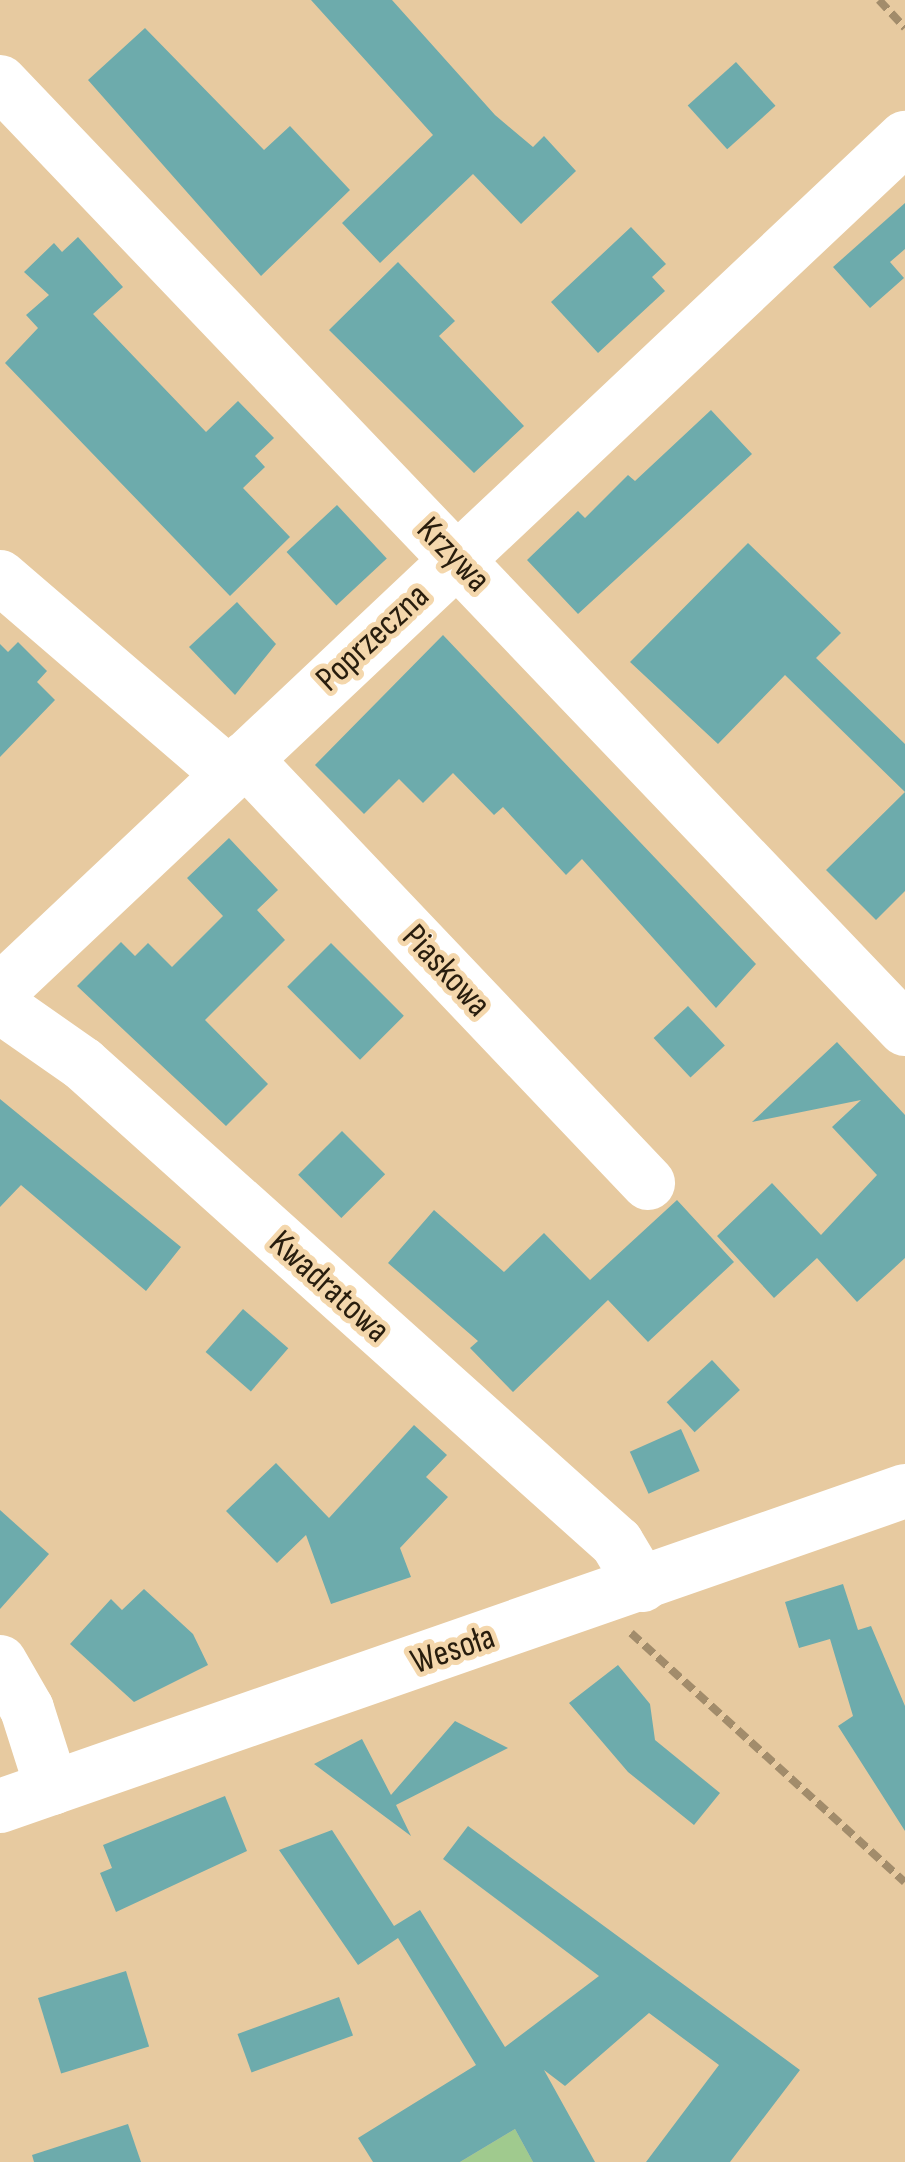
<!DOCTYPE html>
<meta charset="utf-8">
<style>
body{margin:0}
#map{position:relative;width:905px;height:2162px;overflow:hidden;background:#e7caa0;font-family:"Sofia Sans Condensed",sans-serif}
div>[style]{position:absolute}
.green>*{inset:0;background:#a0ca8e}
.building>*{inset:0;background:#6dabac;transform-origin:0 0}
.path>*{height:8px;margin-top:-4px;transform-origin:0;background:repeating-linear-gradient(90deg,#a28c6b 0 12px,transparent 0 18px)}
.minor>*{height:54px;margin:-27px;padding:0 27px;transform-origin:27px;border-radius:27px;background:#fff}
span{translate:-50% -50%;white-space:nowrap;text-align:center;line-height:1.15;-webkit-text-stroke:10px #f4d7ac;paint-order:stroke}
.street-label{font-size:36px;color:#281d0d}
</style>
<div id="map">
<div class="green">
<div style="clip-path:polygon(515px 2129px,533px 2162px,460px 2162px)"></div>
</div>
<div class="building">
<div style="clip-path:polygon(311px 0,392px 0,495px 115px,533px 147px,544px 136px,576px 171px,521px 224px,473px 174px,380px 263px,342px 223px,433px 135px)"></div>
<div style="clip-path:polygon(145px 28px,264px 150px,290px 126px,350px 190px,261px 276px,88px 80px)"></div>
<div style="left:736px;top:62px;width:59px;height:65px;rotate:48deg"></div>
<div style="clip-path:polygon(905px 203px,905px 249px,890px 262px,904px 278px,870px 308px,833px 267px)"></div>
<div style="clip-path:polygon(631px 227px,666px 264px,652px 277px,665px 291px,598px 353px,551px 302px)"></div>
<div style="clip-path:polygon(78px 237px,123px 287px,93px 314px,206px 432px,238px 401px,274px 438px,255px 456px,265px 467px,243px 488px,290px 537px,230px 596px,5px 363px,38px 328px,26px 315px,49px 295px,24px 272px,54px 243px,62px 252px)"></div>
<div style="clip-path:polygon(398px 262px,455px 321px,439px 336px,524px 426px,474px 473px,329px 330px)"></div>
<div style="clip-path:polygon(711px 410px,752px 454px,578px 614px,527px 560px,578px 511px,585px 518px,628px 475px,635px 481px)"></div>
<div style="left:337px;top:505px;width:73px;height:69px;rotate:47deg"></div>
<div style="clip-path:polygon(748px 543px,841px 633px,816px 658px,905px 744px,905px 891px,876px 920px,826px 870px,905px 792px,785px 675px,718px 744px,630px 662px)"></div>
<div style="clip-path:polygon(237px 602px,276px 644px,235px 695px,189px 647px)"></div>
<div style="clip-path:polygon(443px 635px,756px 964px,716px 1008px,582px 859px,566px 875px,503px 807px,494px 815px,453px 773px,423px 803px,399px 779px,364px 814px,315px 765px)"></div>
<div style="clip-path:polygon(18px 642px,47px 671px,37px 682px,55px 700px,0 757px,0 644px,8px 652px)"></div>
<div style="clip-path:polygon(229px 838px,278px 890px,257px 910px,285px 940px,205px 1020px,268px 1084px,226px 1126px,77px 986px,121px 942px,135px 956px,148px 943px,172px 967px,223px 916px,187px 878px)"></div>
<div style="left:331px;top:943px;width:103px;height:62px;rotate:45deg"></div>
<div style="left:688px;top:1006px;width:54px;height:47px;rotate:47deg"></div>
<div style="clip-path:polygon(837px 1042px,905px 1115px,905px 1258px,857px 1302px,817px 1258px,774px 1298px,717px 1236px,772px 1183px,821px 1235px,877px 1175px,832px 1127px,861px 1100px,752px 1122px)"></div>
<div style="clip-path:polygon(0 1099px,181px 1247px,146px 1291px,21px 1185px,0 1207px)"></div>
<div style="left:342px;top:1131px;width:61px;height:62px;rotate:45deg"></div>
<div style="clip-path:polygon(677px 1200px,734px 1262px,648px 1342px,608px 1300px,513px 1392px,470px 1348px,478px 1341px,388px 1263px,434px 1210px,504px 1272px,544px 1233px,590px 1280px)"></div>
<div style="left:243px;top:1309px;width:60px;height:57px;rotate:41deg"></div>
<div style="left:712px;top:1360px;width:41px;height:62px;rotate:47deg"></div>
<div style="clip-path:polygon(414px 1425px,447px 1455px,426px 1477px,448px 1497px,400px 1548px,411px 1577px,331px 1604px,306px 1535px,277px 1563px,226px 1511px,276px 1463px,329px 1518px)"></div>
<div style="left:681px;top:1429px;width:46px;height:56px;rotate:66deg"></div>
<div style="clip-path:polygon(0 1510px,49px 1554px,0 1609px)"></div>
<div style="clip-path:polygon(843px 1584px,858px 1630px,871px 1626px,905px 1706px,905px 1831px,838px 1726px,853px 1716px,830px 1639px,799px 1648px,785px 1602px)"></div>
<div style="clip-path:polygon(144px 1589px,193px 1634px,208px 1665px,134px 1702px,70px 1644px,111px 1599px,122px 1610px)"></div>
<div style="clip-path:polygon(618px 1665px,650px 1704px,655px 1740px,720px 1793px,694px 1825px,628px 1772px,569px 1703px)"></div>
<div style="clip-path:polygon(455px 1721px,508px 1748px,396px 1805px,411px 1836px,314px 1764px,362px 1739px,391px 1795px)"></div>
<div style="clip-path:polygon(225px 1796px,247px 1851px,116px 1912px,100px 1873px,112px 1868px,103px 1845px)"></div>
<div style="clip-path:polygon(468px 1826px,800px 2070px,730px 2162px,646px 2162px,719px 2065px,649px 2013px,565px 2086px,544px 2070px,595px 2162px,533px 2162px,515px 2129px,460px 2162px,373px 2162px,358px 2138px,476px 2065px,398px 1938px,358px 1965px,279px 1850px,332px 1830px,394px 1926px,420px 1910px,505px 2047px,599px 1976px,443px 1859px)"></div>
<div style="left:126px;top:1971px;width:79px;height:92px;rotate:73deg"></div>
<div style="left:339px;top:1997px;width:41px;height:108px;rotate:70deg"></div>
<div style="clip-path:polygon(128px 2124px,141px 2162px,34px 2162px,32px 2155px)"></div>
</div>
<div class="path">
<div style="left:879px;top:0;width:38px;rotate:47deg"></div>
<div style="left:631px;top:1633px;width:370px;rotate:42.3deg"></div>
</div>
<div class="minor">
<div style="left:0;top:82px;width:1310px;rotate:46.3deg"></div>
<div style="left:0;top:577px;width:301px;rotate:40.7deg"></div>
<div style="left:245px;top:759px;width:585px;rotate:46.45deg"></div>
<div style="left:0;top:991px;width:1244px;rotate:-43.31deg"></div>
<div style="left:0;top:1006px;width:101px;rotate:34.9deg"></div>
<div style="left:83px;top:1064px;width:717px;rotate:41.89deg"></div>
<div style="left:617px;top:1543px;width:49px;rotate:59.2deg"></div>
<div style="left:0;top:1662px;width:54px;rotate:60.1deg"></div>
<div style="left:27px;top:1709px;width:83px;rotate:72.4deg"></div>
<div style="left:0;top:1806px;width:958px;rotate:-19.19deg"></div>
</div>
<div class="street-label">
<span style="left:453px;top:555px;rotate:46deg">Krzywa</span>
<span style="left:373px;top:638px;rotate:-43deg">Poprzeczna</span>
<span style="left:446px;top:971px;rotate:47deg">Piaskowa</span>
<span style="left:329px;top:1287px;rotate:42deg">Kwadratowa</span>
<span style="left:453px;top:1650px;rotate:-19deg">Wesoła</span>
</div>
</div>
